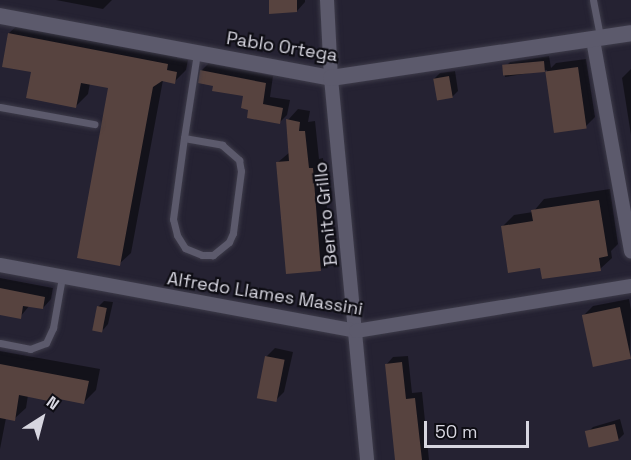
<!DOCTYPE html>
<style>
body{margin:0}
#map{position:relative;width:631px;height:460px;overflow:hidden;background:#252232;font-family:"Space Grotesk",sans-serif}
div>[style]{position:absolute}
.shadow>*{inset:0;background:#0007}
.building>*{inset:0;background:#57433f;transform-origin:0 0}
.roads{filter:drop-shadow(0 0 2px #3e3c4a) drop-shadow(0 0 2px #3e3c4a)}
.service>*{height:7px;margin:-3.5px;padding:0 3.5px;transform-origin:3.5px;border-radius:3.5px;background:#5c5a6c}
.minor>*{height:14px;margin:-7px;padding:0 7px;transform-origin:7px;border-radius:7px;background:#5c5a6c}
.tertiary>*{height:16px;margin:-8px;padding:0 8px;transform-origin:8px;border-radius:8px;background:#5c5a6c}
span{translate:-50% -50%;white-space:nowrap;text-align:center;line-height:1.15;-webkit-text-stroke:4.5px #0e0d14;paint-order:stroke}
.street-label{font-size:18px;color:#d7d6e0}
.north{position:absolute;left:12px;top:388px;width:60px;height:60px;-webkit-text-stroke:4px #0e0d14;paint-order:stroke;rotate:36deg;font-size:16px;font-weight:700;line-height:24px;text-align:center;color:#d7d6e0}
.north::after{content:'';display:block;margin:auto;width:21px;height:27px;background:#d7d6e0;clip-path:polygon(50% 0,100% 100%,50% 72%,0 100%)}
.scale{position:absolute;left:424px;top:421px;width:105px;height:27px;box-sizing:border-box;border:3px solid #d7d6e0;border-top:0;padding-left:8px;font-size:18px;line-height:21px;white-space:nowrap;color:#d7d6e0;-webkit-text-stroke:4px #0e0d14;paint-order:stroke}
</style>
<div id="map">
<div class="shadow">
<div style="clip-path:polygon(56px 0,112px 0,103px 9px)"></div>
<div style="clip-path:polygon(270px 0,305px 0,305px 2px,297px 11px)"></div>
<div style="clip-path:polygon(21px 22px,179px 52px,177px 58px,188px 60px,186px 70px,174px 82px,163px 80px,131px 253px,119px 264px,110px 87px,90px 83px,88px 94px,76px 106px,33px 71px,9px 33px)"></div>
<div style="clip-path:polygon(549px 56px,551px 68px,556px 63px,586px 59px,595px 117px,586px 126px,555px 131px,547px 70px,505px 77px,504px 68px,510px 62px)"></div>
<div style="clip-path:polygon(209px 63px,273px 76px,270px 97px,290px 100px,287px 115px,279px 123px,250px 109px,245px 95px,215px 84px,201px 71px)"></div>
<div style="clip-path:polygon(631px 69px,631px 135px,622px 78px)"></div>
<div style="clip-path:polygon(455px 71px,458px 91px,452px 97px,434px 79px,440px 73px)"></div>
<div style="clip-path:polygon(298px 109px,310px 111px,308px 122px,315px 121px,319px 159px,323px 158px,331px 259px,321px 269px,277px 163px,290px 152px,288px 120px)"></div>
<div style="clip-path:polygon(610px 189px,618px 244px,611px 251px,612px 258px,600px 269px,541px 266px,502px 227px,514px 215px,533px 212px,544px 199px)"></div>
<div style="clip-path:polygon(0 278px,53px 288px,51px 299px,43px 308px,30px 305px,20px 317px,0 314px)"></div>
<div style="clip-path:polygon(629px 299px,631px 310px,630px 358px,584px 315px,593px 306px)"></div>
<div style="clip-path:polygon(104px 301px,113px 302px,108px 324px,103px 330px,98px 307px)"></div>
<div style="clip-path:polygon(275px 348px,293px 352px,284px 392px,275px 401px,266px 357px)"></div>
<div style="clip-path:polygon(0 351px,100px 369px,96px 390px,84px 402px,61px 398px,57px 401px,28px 395px,26px 408px,14px 419px,6px 418px,0 449px)"></div>
<div style="clip-path:polygon(408px 356px,412px 393px,422px 392px,429px 460px,397px 460px,386px 365px,393px 357px)"></div>
<div style="clip-path:polygon(620px 419px,624px 434px,618px 440px,587px 433px,593px 427px)"></div>
</div>
<div class="building">
<div style="clip-path:polygon(269px 0,297px 0,297px 12px,269px 14px)"></div>
<div style="clip-path:polygon(8px 33px,168px 64px,167px 70px,177px 72px,175px 84px,162px 81px,153px 87px,120px 266px,77px 258px,108px 88px,81px 83px,76px 108px,26px 98px,31px 72px,2px 67px)"></div>
<div style="left:544px;top:61px;width:11px;height:42px;rotate:85deg"></div>
<div style="left:578px;top:67px;width:62px;height:33px;rotate:82deg"></div>
<div style="clip-path:polygon(200px 70px,266px 83px,263px 104px,283px 108px,280px 124px,247px 118px,248px 110px,241px 108px,243px 96px,212px 91px,213px 86px,198px 83px)"></div>
<div style="left:449px;top:76px;width:22px;height:16px;rotate:80deg"></div>
<div style="clip-path:polygon(286px 119px,300px 122px,299px 131px,305px 131px,309px 168px,313px 168px,321px 271px,286px 274px,276px 162px,289px 161px)"></div>
<div style="clip-path:polygon(599px 200px,608px 256px,599px 258px,601px 271px,542px 279px,540px 268px,508px 273px,501px 226px,533px 221px,531px 210px)"></div>
<div style="clip-path:polygon(0 288px,45px 297px,43px 309px,23px 306px,21px 319px,0 315px)"></div>
<div style="left:97px;top:306px;width:10px;height:25px;rotate:11deg"></div>
<div style="left:620px;top:307px;width:53px;height:39px;rotate:78deg"></div>
<div style="left:265px;top:356px;width:20px;height:43px;rotate:11deg"></div>
<div style="clip-path:polygon(402px 362px,406px 399px,415px 398px,422px 460px,395px 460px,385px 364px)"></div>
<div style="clip-path:polygon(0 364px,89px 381px,84px 404px,59px 399px,58px 403px,19px 395px,15px 421px,0 418px)"></div>
<div style="left:615px;top:424px;width:17px;height:31px;rotate:77deg"></div>
</div>
<div class="roads">
<div class="service">
<div style="left:593px;top:0;width:37px;rotate:79deg"></div>
<div style="left:0;top:107px;width:96px;rotate:10.3deg"></div>
<div style="left:184px;top:138px;width:39px;rotate:10deg"></div>
<div style="left:222px;top:145px;width:23px;rotate:41deg"></div>
<div style="left:239px;top:160px;width:11px;rotate:80deg"></div>
<div style="left:241px;top:171px;width:63px;rotate:97.4deg"></div>
<div style="left:233px;top:233px;width:10px;rotate:114deg"></div>
<div style="left:229px;top:242px;width:21px;rotate:141deg"></div>
<div style="left:213px;top:255px;width:11px;rotate:180deg"></div>
<div style="left:202px;top:255px;width:18px;rotate:-158deg"></div>
<div style="left:185px;top:248px;width:15px;rotate:-122deg"></div>
<div style="left:177px;top:235px;width:16px;rotate:-104deg"></div>
<div style="left:173px;top:219px;width:82px;rotate:-82.3deg"></div>
<div style="left:184px;top:138px;width:86px;rotate:-81.3deg"></div>
<div style="left:0;top:343px;width:31px;rotate:11deg"></div>
<div style="left:30px;top:349px;width:17px;rotate:-21deg"></div>
<div style="left:46px;top:343px;width:17px;rotate:-65deg"></div>
<div style="left:53px;top:328px;width:52px;rotate:-80deg"></div>
</div>
<div class="minor">
<div style="left:327px;top:0;width:78px;rotate:87.1deg"></div>
<div style="left:331px;top:78px;width:384px;rotate:84.6deg"></div>
<div style="left:593px;top:40px;width:215px;rotate:79.8deg"></div>
<div style="left:0;top:265px;width:362px;rotate:10.5deg"></div>
<div style="left:356px;top:331px;width:279px;rotate:-9.3deg"></div>
</div>
<div class="tertiary">
<div style="left:0;top:16px;width:337px;rotate:10.6deg"></div>
<div style="left:331px;top:78px;width:303px;rotate:-8.5deg"></div>
</div>
</div>
<div class="street-label">
<span style="left:282px;top:47px;rotate:9deg">Pablo Ortega</span>
<span style="left:326px;top:214px;rotate:-96deg">Benito Grillo</span>
<span style="left:265px;top:294px;rotate:9deg">Alfredo Llames Massini</span>
</div>
<div class="north">N</div>
<div class="scale">50 m</div>
</div>
